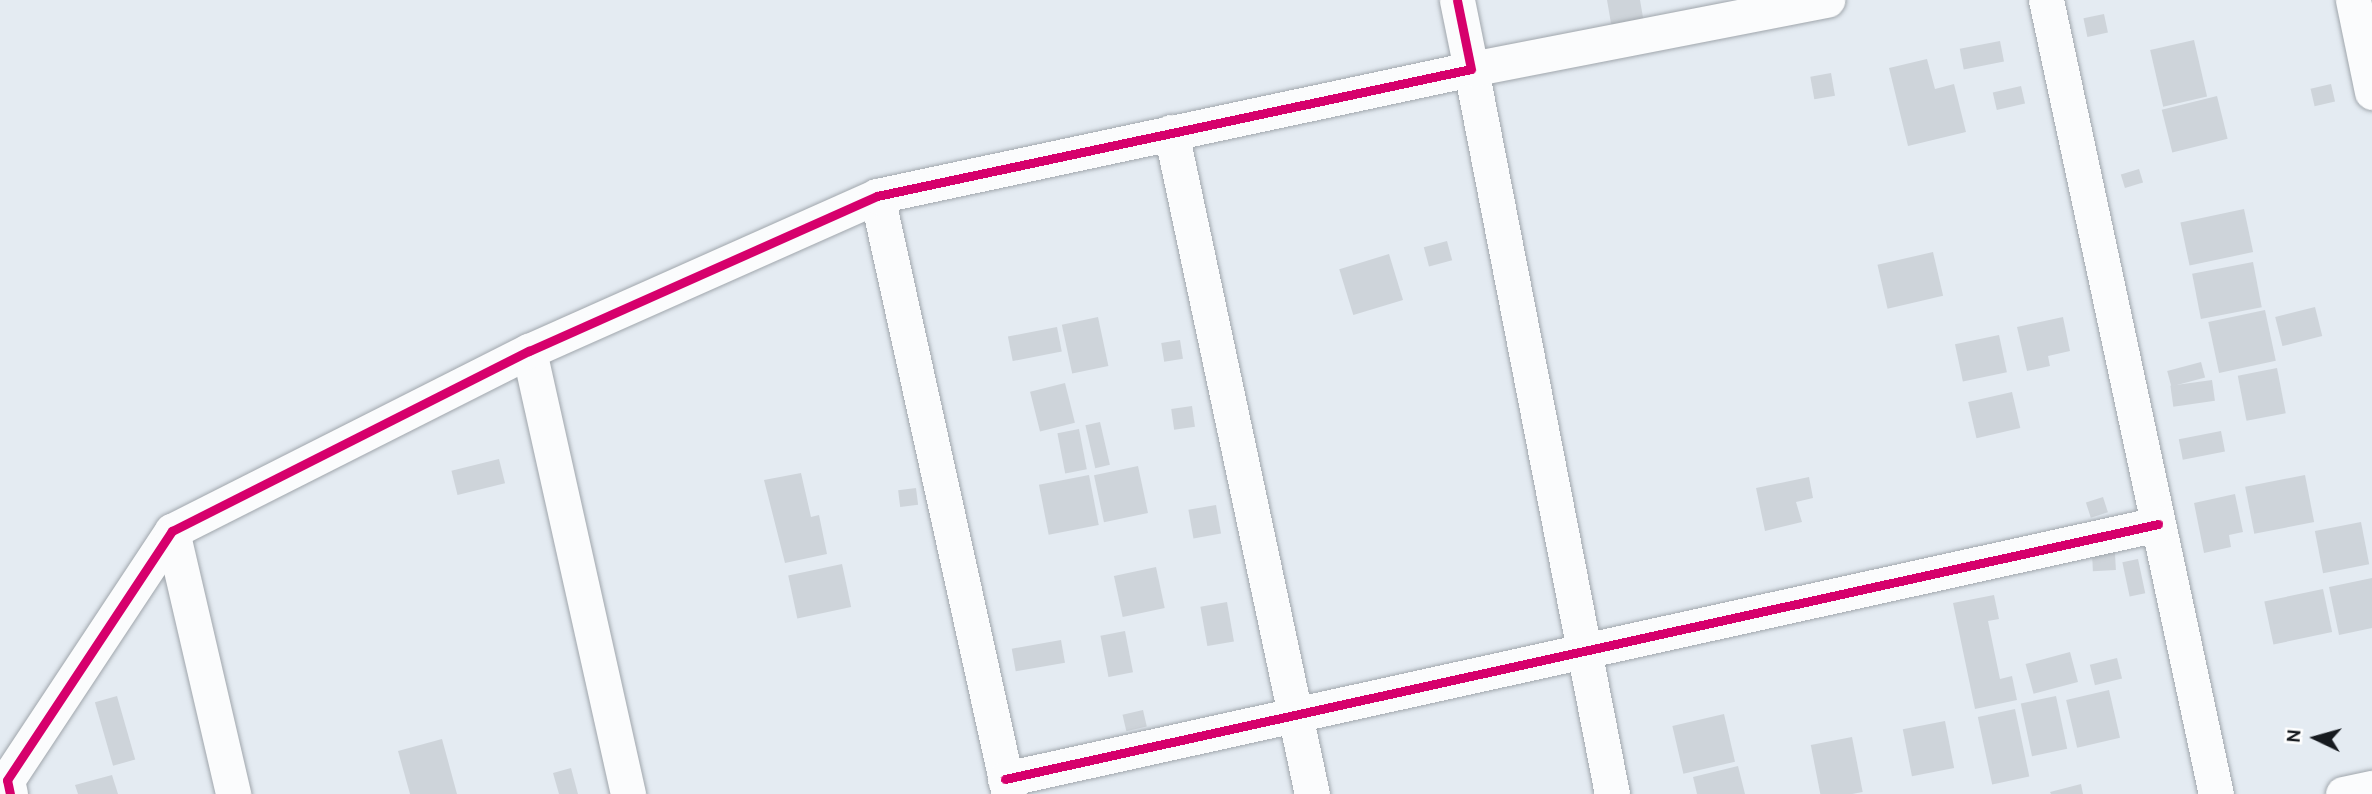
<!DOCTYPE html>
<style>
body{margin:0}
#map{position:relative;width:2372px;height:794px;overflow:hidden;background:#e4ebf2;font-family:Overpass,sans-serif}
div>[style]{position:absolute}
.building>*{inset:0;background:#ced4da;transform-origin:0 0}
.roads{filter:drop-shadow(0 0 2px #a0a6ac) drop-shadow(0 0 2px #a0a6ac)}
.street>*{height:35px;margin:-17.5px;padding:0 17.5px;transform-origin:17.5px;border-radius:17.5px;background:#fbfcfd}
.cycleway>*{height:9px;margin:-4.5px;padding:0 4.5px;transform-origin:4.5px;border-radius:4.5px;background:#d6006c}
span{translate:-50% -50%;white-space:nowrap;text-align:center;line-height:1.15;-webkit-text-stroke:5px #fff;paint-order:stroke}
.north{position:absolute;left:2281px;top:703px;width:70px;height:70px;-webkit-text-stroke:5px #fff;paint-order:stroke;rotate:275deg;font-size:19px;font-weight:700;line-height:28px;text-align:center;color:#161a1f}
.north::after{content:'';display:block;margin:auto;width:24px;height:32px;background:#161a1f;clip-path:polygon(50% 0,100% 100%,50% 72%,0 100%)}
</style>
<div id="map">
<div class="building">
<div style="clip-path:polygon(1607px 0,1640px 0,1645px 29px,1613px 35px)"></div>
<div style="left:2104px;top:14px;width:19px;height:21px;rotate:78deg"></div>
<div style="left:2194px;top:40px;width:58px;height:45px;rotate:77deg"></div>
<div style="left:2000px;top:41px;width:21px;height:41px;rotate:79deg"></div>
<div style="clip-path:polygon(1927px 59px,1935px 89px,1954px 84px,1966px 132px,1908px 146px,1889px 68px)"></div>
<div style="left:1831px;top:73px;width:23px;height:21px;rotate:80deg"></div>
<div style="left:2331px;top:84px;width:18px;height:21px;rotate:77deg"></div>
<div style="left:2021px;top:86px;width:18px;height:29px;rotate:77deg"></div>
<div style="left:2217px;top:96px;width:44px;height:57px;rotate:76deg"></div>
<div style="left:2139px;top:169px;width:14px;height:19px;rotate:73deg"></div>
<div style="left:2244px;top:209px;width:44px;height:65px;rotate:78deg"></div>
<div style="left:1447px;top:241px;width:20px;height:24px;rotate:75deg"></div>
<div style="left:1933px;top:252px;width:45px;height:57px;rotate:77deg"></div>
<div style="left:1389px;top:254px;width:48px;height:52px;rotate:73deg"></div>
<div style="left:2253px;top:262px;width:46px;height:62px;rotate:79deg"></div>
<div style="left:2315px;top:307px;width:30px;height:41px;rotate:76deg"></div>
<div style="left:2265px;top:310px;width:52px;height:58px;rotate:78deg"></div>
<div style="left:1098px;top:317px;width:50px;height:37px;rotate:78deg"></div>
<div style="clip-path:polygon(2063px 317px,2070px 351px,2048px 356px,2050px 366px,2027px 371px,2017px 327px)"></div>
<div style="left:1057px;top:327px;width:25px;height:50px;rotate:79deg"></div>
<div style="left:1999px;top:335px;width:38px;height:45px;rotate:78deg"></div>
<div style="left:1180px;top:340px;width:19px;height:19px;rotate:81deg"></div>
<div style="left:2201px;top:362px;width:16px;height:35px;rotate:75deg"></div>
<div style="left:2277px;top:368px;width:46px;height:40px;rotate:79deg"></div>
<div style="left:2212px;top:380px;width:21px;height:42px;rotate:82deg"></div>
<div style="left:1065px;top:383px;width:41px;height:36px;rotate:76deg"></div>
<div style="left:2012px;top:392px;width:37px;height:45px;rotate:77deg"></div>
<div style="left:1192px;top:406px;width:21px;height:21px;rotate:82deg"></div>
<div style="left:1100px;top:422px;width:44px;height:15px;rotate:77deg"></div>
<div style="left:1079px;top:429px;width:41px;height:22px;rotate:79deg"></div>
<div style="left:2221px;top:431px;width:21px;height:43px;rotate:79deg"></div>
<div style="left:499px;top:459px;width:25px;height:49px;rotate:76deg"></div>
<div style="left:1138px;top:466px;width:48px;height:45px;rotate:78deg"></div>
<div style="clip-path:polygon(801px 473px,811px 517px,819px 515px,827px 554px,785px 563px,764px 480px)"></div>
<div style="left:1089px;top:475px;width:51px;height:51px;rotate:79deg"></div>
<div style="left:2305px;top:475px;width:48px;height:61px;rotate:79deg"></div>
<div style="clip-path:polygon(1809px 477px,1813px 498px,1796px 502px,1802px 522px,1765px 531px,1756px 488px)"></div>
<div style="left:916px;top:488px;width:17px;height:18px;rotate:83deg"></div>
<div style="clip-path:polygon(2235px 494px,2243px 532px,2229px 535px,2231px 547px,2204px 553px,2194px 503px)"></div>
<div style="left:2103px;top:497px;width:16px;height:18px;rotate:72deg"></div>
<div style="left:1216px;top:505px;width:29px;height:28px;rotate:80deg"></div>
<div style="left:2361px;top:522px;width:43px;height:47px;rotate:79deg"></div>
<div style="left:2115px;top:553px;width:17px;height:23px;rotate:87deg"></div>
<div style="left:2138px;top:559px;width:35px;height:16px;rotate:78deg"></div>
<div style="left:842px;top:564px;width:44px;height:55px;rotate:78deg"></div>
<div style="left:1156px;top:567px;width:42px;height:43px;rotate:78deg"></div>
<div style="clip-path:polygon(2372px 578px,2372px 628px,2339px 635px,2329px 587px)"></div>
<div style="left:2323px;top:589px;width:44px;height:60px;rotate:78deg"></div>
<div style="clip-path:polygon(1994px 595px,1999px 619px,1988px 621px,2000px 679px,2012px 676px,2017px 700px,1975px 709px,1953px 603px)"></div>
<div style="left:1227px;top:602px;width:40px;height:27px;rotate:80deg"></div>
<div style="left:1125px;top:631px;width:42px;height:25px;rotate:79deg"></div>
<div style="left:1061px;top:640px;width:23px;height:50px;rotate:80deg"></div>
<div style="left:2070px;top:652px;width:31px;height:46px;rotate:75deg"></div>
<div style="left:2117px;top:658px;width:21px;height:28px;rotate:76deg"></div>
<div style="left:2109px;top:690px;width:49px;height:44px;rotate:77deg"></div>
<div style="left:117px;top:696px;width:66px;height:23px;rotate:74deg"></div>
<div style="left:2056px;top:696px;width:54px;height:36px;rotate:78deg"></div>
<div style="left:2015px;top:709px;width:69px;height:38px;rotate:78deg"></div>
<div style="left:1143px;top:710px;width:17px;height:21px;rotate:77deg"></div>
<div style="left:1724px;top:714px;width:49px;height:53px;rotate:77deg"></div>
<div style="left:1945px;top:721px;width:48px;height:43px;rotate:79deg"></div>
<div style="left:1852px;top:737px;width:56px;height:42px;rotate:79deg"></div>
<div style="clip-path:polygon(442px 739px,457px 794px,410px 794px,398px 751px)"></div>
<div style="clip-path:polygon(1738px 766px,1745px 794px,1697px 794px,1693px 777px)"></div>
<div style="clip-path:polygon(571px 768px,578px 794px,559px 794px,553px 773px)"></div>
<div style="clip-path:polygon(112px 775px,118px 794px,78px 794px,75px 785px)"></div>
<div style="clip-path:polygon(2081px 784px,2083px 794px,2051px 794px,2050px 792px)"></div>
</div>
<div class="roads">
<div class="street">
<div style="left:2046px;top:0;width:812px;rotate:77.92deg"></div>
<div style="left:2353px;top:0;width:94px;rotate:78.3deg"></div>
<div style="left:1171px;top:132px;width:677px;rotate:77.98deg"></div>
<div style="left:877px;top:196px;width:612px;rotate:77.55deg"></div>
<div style="left:529px;top:351px;width:454px;rotate:77.4deg"></div>
<div style="left:172px;top:531px;width:270px;rotate:76.9deg"></div>
<div style="left:1005px;top:779px;width:1181px;rotate:-12.47deg"></div>
<div style="left:10px;top:794px;width:14px;rotate:-102deg"></div>
<div style="left:7px;top:780px;width:299px;rotate:-56.5deg"></div>
<div style="left:172px;top:531px;width:400px;rotate:-26.8deg"></div>
<div style="left:529px;top:351px;width:381px;rotate:-24deg"></div>
<div style="left:877px;top:196px;width:607px;rotate:-12.07deg"></div>
<div style="left:1471px;top:69px;width:70px;rotate:-101.5deg"></div>
<div style="left:1612px;top:794px;width:739px;rotate:-101.01deg"></div>
<div style="left:1471px;top:69px;width:363px;rotate:-11deg"></div>
<div style="left:2343px;top:794px;width:30px;rotate:-12deg"></div>
</div>
</div>
<div class="cycleway">
<div style="left:1005px;top:779px;width:1181px;rotate:-12.47deg"></div>
<div style="left:10px;top:794px;width:14px;rotate:-102deg"></div>
<div style="left:7px;top:780px;width:299px;rotate:-56.5deg"></div>
<div style="left:172px;top:531px;width:400px;rotate:-26.8deg"></div>
<div style="left:529px;top:351px;width:381px;rotate:-24deg"></div>
<div style="left:877px;top:196px;width:607px;rotate:-12.07deg"></div>
<div style="left:1471px;top:69px;width:70px;rotate:-101.5deg"></div>
</div>
<div class="north">N</div>
</div>
